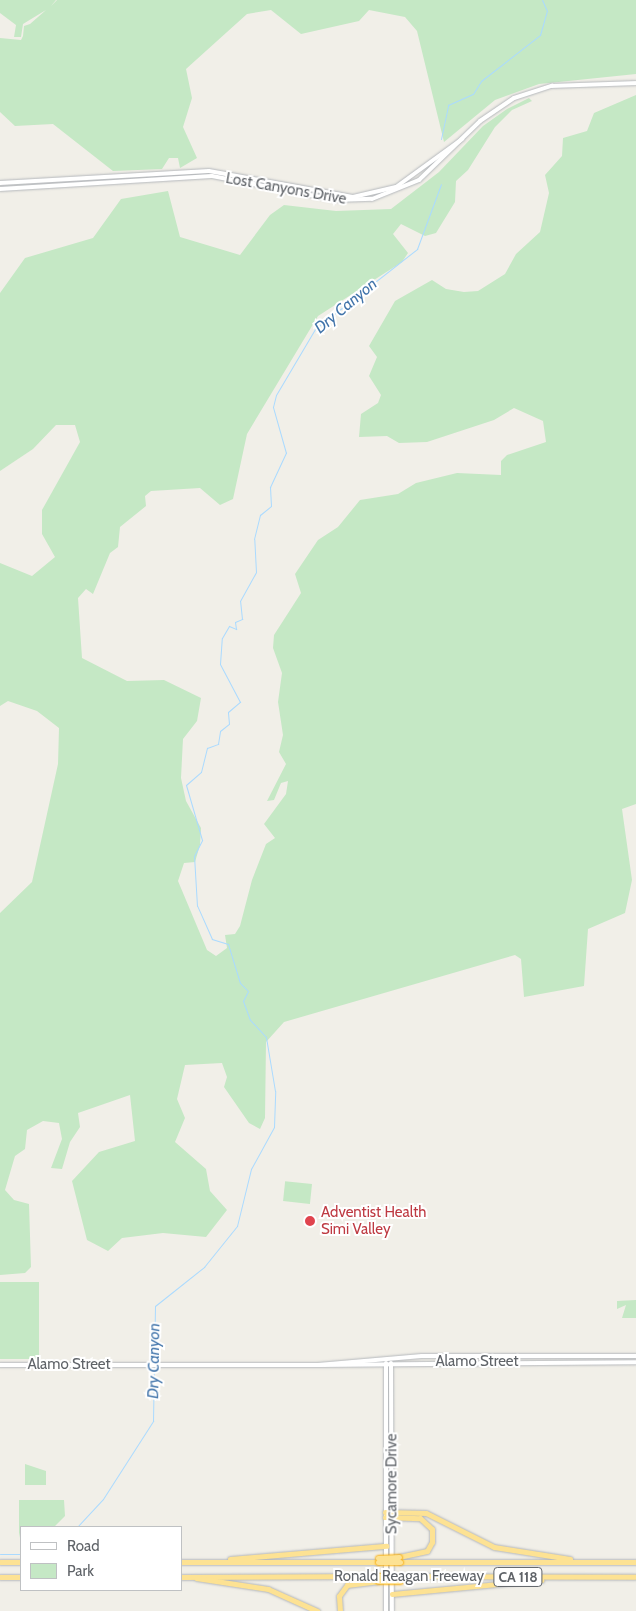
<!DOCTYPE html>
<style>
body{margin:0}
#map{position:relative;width:636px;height:1611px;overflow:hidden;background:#f1efe8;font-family:Cabin,sans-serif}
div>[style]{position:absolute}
.green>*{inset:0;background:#c5e8c5;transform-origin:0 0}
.stream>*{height:1px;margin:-0.5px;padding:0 0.5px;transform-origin:0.5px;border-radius:0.5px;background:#aadaff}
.roads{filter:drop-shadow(0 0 1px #b5b8bc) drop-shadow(0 0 1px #b5b8bc)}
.tertiary>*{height:4px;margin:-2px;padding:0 2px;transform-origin:2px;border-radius:2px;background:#fff}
.secondary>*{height:4px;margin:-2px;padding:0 2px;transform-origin:2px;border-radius:2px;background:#fff}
.motorway>*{height:5px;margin:-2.5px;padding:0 2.5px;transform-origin:2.5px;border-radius:2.5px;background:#fde293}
.bridges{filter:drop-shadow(0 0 1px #f9ab00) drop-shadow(0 0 1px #f9ab00)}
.motorway-bridge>*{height:5px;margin:-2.5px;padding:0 2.5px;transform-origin:2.5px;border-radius:2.5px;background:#fde293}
.dots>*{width:14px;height:14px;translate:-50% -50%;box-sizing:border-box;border:2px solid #fff;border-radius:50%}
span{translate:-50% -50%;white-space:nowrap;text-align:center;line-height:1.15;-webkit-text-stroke:4px #fff;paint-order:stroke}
.shield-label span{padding:1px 4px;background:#fff;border:1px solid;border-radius:4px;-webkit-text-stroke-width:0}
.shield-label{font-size:14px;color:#5f6368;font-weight:700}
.street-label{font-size:15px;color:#5f6368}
.health-label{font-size:15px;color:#be3a42}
.left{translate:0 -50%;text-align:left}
.water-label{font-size:16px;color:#4174aa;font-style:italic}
.legend{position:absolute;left:20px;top:1526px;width:162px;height:65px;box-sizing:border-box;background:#fff;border:1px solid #bfc1c3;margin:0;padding:6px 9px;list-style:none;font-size:15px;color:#5f6368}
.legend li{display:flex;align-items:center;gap:10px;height:25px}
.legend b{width:25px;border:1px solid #bfc1c3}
</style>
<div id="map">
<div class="green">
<div style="clip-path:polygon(0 0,56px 0,51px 6px,57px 0,636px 0,636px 74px,539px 84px,495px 100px,444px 142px,417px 31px,405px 17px,369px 10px,359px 21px,301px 34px,271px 10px,247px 14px,186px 69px,192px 98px,183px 127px,197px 158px,180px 168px,178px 158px,169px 158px,162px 169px,113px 171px,53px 124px,15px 126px,0 112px,0 38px,21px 40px,23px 36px,24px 26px,30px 24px,46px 10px,23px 24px,21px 37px,14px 37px,16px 25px,0 13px)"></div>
<div style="clip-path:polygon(636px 95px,636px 804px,622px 809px,632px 880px,625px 913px,588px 929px,584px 986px,524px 997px,521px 959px,515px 955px,284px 1022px,266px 1042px,265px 1118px,260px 1129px,249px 1123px,224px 1087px,227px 1077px,222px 1063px,185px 1065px,177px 1099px,185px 1118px,175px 1142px,206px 1169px,210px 1191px,227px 1210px,206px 1237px,163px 1233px,122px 1238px,108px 1251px,87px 1240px,72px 1181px,99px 1152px,135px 1141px,130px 1095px,78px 1113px,80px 1127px,70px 1142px,62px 1169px,51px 1168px,62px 1139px,59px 1123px,43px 1121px,27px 1130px,25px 1149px,15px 1156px,5px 1190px,14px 1200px,29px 1204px,31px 1267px,25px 1273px,0 1275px,0 913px,32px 882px,58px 764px,59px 728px,37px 711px,8px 701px,0 706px,0 563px,32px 576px,55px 557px,42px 534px,42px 510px,80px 442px,75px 425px,56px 425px,33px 449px,0 471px,0 293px,25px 258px,93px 238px,121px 199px,168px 191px,180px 237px,240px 255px,270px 215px,284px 205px,336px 211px,391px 209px,439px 172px,483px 126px,507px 109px,529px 98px,532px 101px,512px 110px,495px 127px,468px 170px,456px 181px,455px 202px,436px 233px,425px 236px,401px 224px,393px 234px,408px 253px,402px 262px,318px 316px,247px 434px,233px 499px,220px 505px,200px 488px,151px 491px,145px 496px,146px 506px,120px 527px,118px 547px,110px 553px,93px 594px,86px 589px,78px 598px,82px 658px,127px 681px,164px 680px,201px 698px,197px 721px,183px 739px,181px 778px,186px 801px,201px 828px,200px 845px,195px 862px,184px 863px,178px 881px,207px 950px,216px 956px,227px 948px,225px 935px,235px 934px,240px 926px,252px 880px,266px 844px,275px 838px,264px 824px,286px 794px,288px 781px,281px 783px,274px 800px,267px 801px,286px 764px,279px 752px,283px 735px,278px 702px,282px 673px,273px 648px,274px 635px,301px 593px,295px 574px,318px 540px,338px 527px,360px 500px,398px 494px,416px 483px,457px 473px,501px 475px,501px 461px,507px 455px,546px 442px,543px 421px,514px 408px,494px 420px,427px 442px,399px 443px,387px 436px,359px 437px,361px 414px,378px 403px,381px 395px,369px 376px,377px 357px,369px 346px,395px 301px,432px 280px,446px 289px,464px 292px,478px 291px,505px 274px,516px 254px,540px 232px,549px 193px,545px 175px,562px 156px,563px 138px,587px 131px,594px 113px)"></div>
<div style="left:312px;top:1184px;width:20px;height:27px;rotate:96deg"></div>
<div style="left:0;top:1282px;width:39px;height:77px"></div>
<div style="clip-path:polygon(636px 1300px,636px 1318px,622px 1318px,626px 1305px,617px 1309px,617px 1301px)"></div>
<div style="clip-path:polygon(25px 1464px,46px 1471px,46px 1485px,25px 1485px)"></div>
<div style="clip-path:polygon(19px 1500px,64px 1500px,65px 1516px,54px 1527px,21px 1527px,19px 1538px)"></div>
</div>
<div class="stream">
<div style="left:441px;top:139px;width:35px;rotate:-78deg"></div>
<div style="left:448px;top:105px;width:27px;rotate:-24deg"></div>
<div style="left:473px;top:94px;width:15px;rotate:-58deg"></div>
<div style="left:481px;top:81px;width:75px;rotate:-37.9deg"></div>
<div style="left:540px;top:35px;width:25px;rotate:-74deg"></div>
<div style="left:547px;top:11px;width:12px;rotate:-114deg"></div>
<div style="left:77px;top:1527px;width:38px;rotate:-47deg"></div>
<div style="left:103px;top:1499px;width:93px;rotate:-57.3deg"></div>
<div style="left:153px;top:1421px;width:115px;rotate:-89deg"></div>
<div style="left:155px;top:1306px;width:63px;rotate:-38.5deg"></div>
<div style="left:204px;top:1267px;width:53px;rotate:-51.2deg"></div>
<div style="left:237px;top:1226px;width:59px;rotate:-76.2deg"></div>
<div style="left:251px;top:1169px;width:48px;rotate:-61.3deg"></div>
<div style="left:274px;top:1127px;width:36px;rotate:-88deg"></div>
<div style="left:275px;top:1091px;width:55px;rotate:-99.5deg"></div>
<div style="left:266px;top:1037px;width:23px;rotate:-133deg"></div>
<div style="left:250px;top:1020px;width:20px;rotate:-110deg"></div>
<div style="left:243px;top:1001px;width:11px;rotate:-63deg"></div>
<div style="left:248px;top:991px;width:11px;rotate:-135deg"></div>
<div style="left:240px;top:983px;width:41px;rotate:-107.1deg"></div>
<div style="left:228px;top:944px;width:17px;rotate:-163deg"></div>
<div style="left:212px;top:939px;width:36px;rotate:-114deg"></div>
<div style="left:197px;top:906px;width:50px;rotate:-93.4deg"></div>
<div style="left:194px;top:856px;width:18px;rotate:-63deg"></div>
<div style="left:202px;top:840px;width:57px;rotate:-106.2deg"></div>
<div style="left:186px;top:785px;width:20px;rotate:-41deg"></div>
<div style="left:201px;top:772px;width:25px;rotate:-76deg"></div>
<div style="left:207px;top:748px;width:12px;rotate:-20deg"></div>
<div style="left:218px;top:744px;width:13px;rotate:-81deg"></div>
<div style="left:220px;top:731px;width:11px;rotate:-38deg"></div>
<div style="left:229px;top:724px;width:12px;rotate:-95deg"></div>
<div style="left:228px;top:712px;width:16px;rotate:-40deg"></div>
<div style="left:240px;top:702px;width:43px;rotate:-117.8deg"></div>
<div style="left:220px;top:664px;width:26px;rotate:-86deg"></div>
<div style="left:222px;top:638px;width:14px;rotate:-60deg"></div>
<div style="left:229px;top:626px;width:8px;rotate:23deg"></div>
<div style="left:236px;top:629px;width:7px;rotate:-98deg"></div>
<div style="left:235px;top:622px;width:8px;rotate:-23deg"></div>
<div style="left:242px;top:619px;width:18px;rotate:-96deg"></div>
<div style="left:240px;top:601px;width:33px;rotate:-61deg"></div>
<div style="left:256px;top:572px;width:33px;rotate:-93deg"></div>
<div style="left:254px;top:539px;width:25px;rotate:-76deg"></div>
<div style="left:260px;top:515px;width:14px;rotate:-39deg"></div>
<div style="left:271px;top:506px;width:19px;rotate:-93deg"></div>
<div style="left:270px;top:487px;width:38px;rotate:-65deg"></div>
<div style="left:286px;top:453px;width:48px;rotate:-105.8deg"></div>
<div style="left:273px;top:407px;width:12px;rotate:-76deg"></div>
<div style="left:276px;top:395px;width:77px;rotate:-59.4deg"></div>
<div style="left:315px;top:329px;width:130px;rotate:-38.1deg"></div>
<div style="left:417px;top:249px;width:69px;rotate:-69.7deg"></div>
<div style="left:0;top:1554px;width:21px"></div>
</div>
<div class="roads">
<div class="tertiary">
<div style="left:0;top:183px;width:209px;rotate:-3.3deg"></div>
<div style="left:209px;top:171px;width:146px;rotate:10.2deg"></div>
<div style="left:353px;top:197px;width:44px;rotate:-13.1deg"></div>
<div style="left:396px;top:187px;width:82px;rotate:-36deg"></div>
<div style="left:0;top:189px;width:212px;rotate:-3.5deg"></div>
<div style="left:212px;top:176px;width:126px;rotate:11deg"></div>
<div style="left:336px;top:200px;width:36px;rotate:-2deg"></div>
<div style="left:372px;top:199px;width:51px;rotate:-22deg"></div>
<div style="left:419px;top:180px;width:85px;rotate:-44deg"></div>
<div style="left:480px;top:121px;width:41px;rotate:-34.1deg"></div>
<div style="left:514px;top:98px;width:40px;rotate:-18deg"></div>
<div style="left:552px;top:86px;width:84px;rotate:-2deg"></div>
</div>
<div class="secondary">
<div style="left:386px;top:1363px;width:248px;rotate:90deg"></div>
<div style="left:391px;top:1363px;width:248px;rotate:89.8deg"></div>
<div style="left:0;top:1365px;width:318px"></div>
<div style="left:318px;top:1365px;width:104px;rotate:-4.9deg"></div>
<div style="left:422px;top:1356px;width:214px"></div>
<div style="left:318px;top:1365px;width:318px;rotate:-0.5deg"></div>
</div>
<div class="motorway">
<div style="left:385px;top:1512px;width:41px;rotate:1.4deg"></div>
<div style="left:426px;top:1513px;width:76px;rotate:26.6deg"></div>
<div style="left:494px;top:1547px;width:77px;rotate:9deg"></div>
<div style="left:385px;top:1517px;width:35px;rotate:2deg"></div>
<div style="left:420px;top:1518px;width:16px;rotate:43deg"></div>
<div style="left:432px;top:1529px;width:13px;rotate:90deg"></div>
<div style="left:432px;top:1542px;width:10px;rotate:119deg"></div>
<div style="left:427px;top:1551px;width:29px;rotate:168deg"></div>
<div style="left:230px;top:1559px;width:157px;rotate:-4.8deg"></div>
<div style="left:0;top:1562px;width:21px"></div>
<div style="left:181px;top:1562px;width:197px"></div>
<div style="left:400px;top:1562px;width:236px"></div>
<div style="left:399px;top:1576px;width:237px;rotate:0.2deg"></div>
<div style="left:0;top:1577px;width:21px"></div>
<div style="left:181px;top:1577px;width:197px;rotate:-0.3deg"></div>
<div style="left:196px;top:1578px;width:73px;rotate:8.7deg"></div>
<div style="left:268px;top:1589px;width:54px;rotate:24.2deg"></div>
<div style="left:392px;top:1594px;width:150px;rotate:-5.4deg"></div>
<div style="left:340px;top:1611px;width:15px;rotate:-94deg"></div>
<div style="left:339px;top:1596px;width:14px;rotate:-54deg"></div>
<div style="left:347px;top:1585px;width:31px;rotate:-7deg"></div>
</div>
</div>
<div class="bridges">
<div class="motorway-bridge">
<div style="left:378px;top:1558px;width:21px;rotate:-3deg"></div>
<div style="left:378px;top:1562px;width:22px"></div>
<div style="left:378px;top:1576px;width:21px"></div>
<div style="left:378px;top:1581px;width:22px"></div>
</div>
</div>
<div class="dots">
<div style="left:310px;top:1221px;background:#e0444e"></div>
</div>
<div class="shield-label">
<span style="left:518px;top:1577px">CA 118</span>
</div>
<div class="street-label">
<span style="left:286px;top:189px;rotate:10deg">Lost Canyons Drive</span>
<span style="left:477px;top:1362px">Alamo Street</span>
<span style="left:69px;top:1365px">Alamo Street</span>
<span style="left:392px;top:1484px;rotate:-90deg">Sycamore Drive</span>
<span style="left:409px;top:1577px">Ronald Reagan Freeway</span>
</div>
<div class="health-label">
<span class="left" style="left:321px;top:1221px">Adventist Health<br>Simi Valley</span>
</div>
<div class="water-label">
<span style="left:346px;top:306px;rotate:-40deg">Dry Canyon</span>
<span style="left:154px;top:1361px;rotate:-89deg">Dry Canyon</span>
</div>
<ul class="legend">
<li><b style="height:6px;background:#fff"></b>Road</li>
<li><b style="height:14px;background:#c5e8c5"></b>Park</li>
</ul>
</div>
